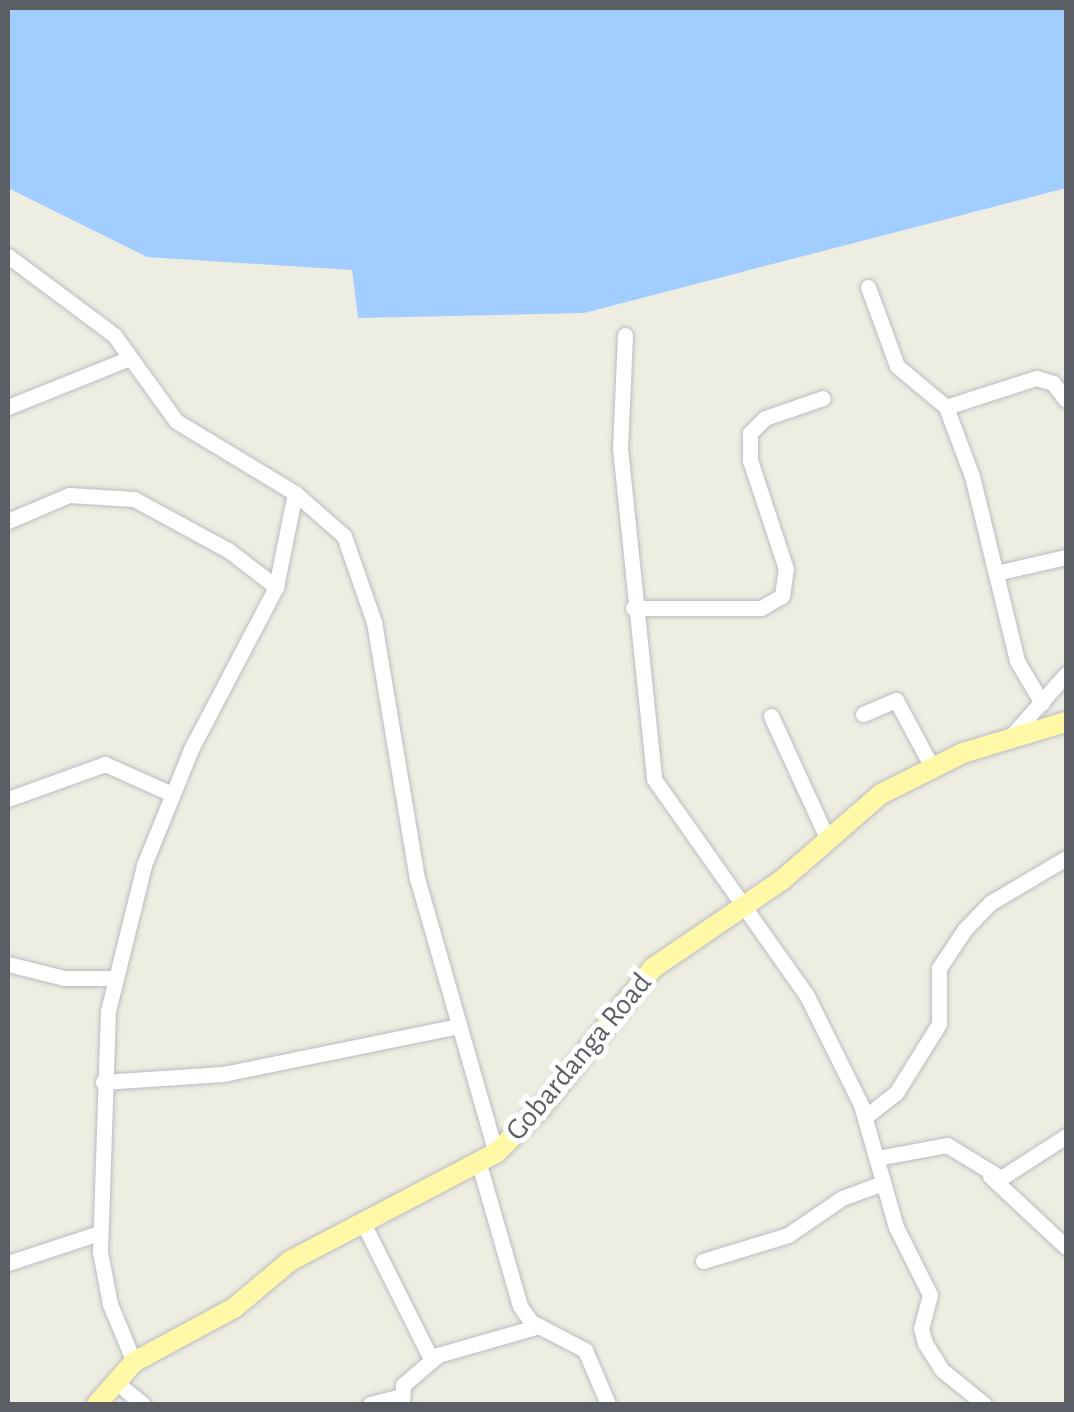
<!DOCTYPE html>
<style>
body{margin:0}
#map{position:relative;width:1074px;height:1412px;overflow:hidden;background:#eeede2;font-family:"Alegreya Sans",sans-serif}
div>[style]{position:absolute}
.water>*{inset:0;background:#a2cdff}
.roads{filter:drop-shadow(0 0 2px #babcc2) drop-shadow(0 0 2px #babcc2)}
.minor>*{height:15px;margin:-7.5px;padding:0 7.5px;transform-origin:7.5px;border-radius:7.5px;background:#fff}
.major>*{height:20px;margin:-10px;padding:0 10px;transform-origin:10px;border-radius:10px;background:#fff9a7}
span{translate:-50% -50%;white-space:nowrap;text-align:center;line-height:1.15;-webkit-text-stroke:10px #fff;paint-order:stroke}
.street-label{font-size:30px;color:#5b5e64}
.frame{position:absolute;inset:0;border:10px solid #5b5e64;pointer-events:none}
</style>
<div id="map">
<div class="water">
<div style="clip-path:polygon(8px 8px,1066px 8px,1066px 188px,584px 313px,358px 318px,352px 270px,147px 257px,8px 188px)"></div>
</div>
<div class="roads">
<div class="minor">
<div style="left:8px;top:256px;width:132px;rotate:36.7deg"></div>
<div style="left:114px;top:335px;width:106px;rotate:54.2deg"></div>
<div style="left:176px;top:421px;width:139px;rotate:31.2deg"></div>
<div style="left:295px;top:493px;width:65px;rotate:41.3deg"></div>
<div style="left:344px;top:536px;width:91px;rotate:70.8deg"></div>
<div style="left:374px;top:622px;width:260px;rotate:80.5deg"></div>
<div style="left:417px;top:878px;width:286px;rotate:74deg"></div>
<div style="left:868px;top:287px;width:84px;rotate:69.8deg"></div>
<div style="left:897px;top:366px;width:64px;rotate:39.9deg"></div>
<div style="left:946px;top:407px;width:74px;rotate:69.4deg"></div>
<div style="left:972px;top:476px;width:190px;rotate:76.3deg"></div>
<div style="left:1017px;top:661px;width:49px;rotate:59.2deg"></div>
<div style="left:625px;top:335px;width:113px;rotate:92.5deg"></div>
<div style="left:620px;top:448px;width:333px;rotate:84.1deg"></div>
<div style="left:654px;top:779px;width:266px;rotate:54.8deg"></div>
<div style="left:807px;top:996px;width:122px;rotate:63.6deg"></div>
<div style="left:861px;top:1105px;width:127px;rotate:74deg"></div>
<div style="left:896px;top:1227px;width:76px;rotate:63.4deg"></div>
<div style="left:930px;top:1295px;width:34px;rotate:105deg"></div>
<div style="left:921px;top:1328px;width:16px;rotate:75deg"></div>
<div style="left:925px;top:1343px;width:32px;rotate:58deg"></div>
<div style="left:942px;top:1370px;width:54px;rotate:39deg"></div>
<div style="left:8px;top:407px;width:131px;rotate:-21.9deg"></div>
<div style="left:946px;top:407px;width:95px;rotate:-17.9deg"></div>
<div style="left:1036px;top:378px;width:18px;rotate:16deg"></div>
<div style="left:1053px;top:383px;width:21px;rotate:53deg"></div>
<div style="left:8px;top:521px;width:66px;rotate:-23.1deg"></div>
<div style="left:69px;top:495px;width:65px;rotate:3.5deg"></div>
<div style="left:134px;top:499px;width:107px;rotate:28.5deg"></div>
<div style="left:228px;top:550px;width:61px;rotate:37.6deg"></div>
<div style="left:996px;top:573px;width:72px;rotate:-12.9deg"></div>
<div style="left:633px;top:608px;width:128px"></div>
<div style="left:761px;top:608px;width:24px;rotate:-30deg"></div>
<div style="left:782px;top:596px;width:27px;rotate:-82deg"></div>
<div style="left:786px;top:569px;width:115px;rotate:-108.3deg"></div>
<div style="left:750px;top:460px;width:27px;rotate:-90deg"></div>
<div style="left:750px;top:433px;width:21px;rotate:-45deg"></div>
<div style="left:765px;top:418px;width:61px;rotate:-19deg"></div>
<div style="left:863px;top:714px;width:36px;rotate:-23deg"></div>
<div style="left:896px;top:700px;width:76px;rotate:61.8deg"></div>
<div style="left:771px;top:716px;width:136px;rotate:65.3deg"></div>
<div style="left:1014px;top:733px;width:79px;rotate:-48.6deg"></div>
<div style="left:8px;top:799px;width:103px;rotate:-19.8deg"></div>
<div style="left:105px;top:764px;width:73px;rotate:24.1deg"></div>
<div style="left:8px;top:964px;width:58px;rotate:14deg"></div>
<div style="left:64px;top:978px;width:52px"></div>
<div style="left:103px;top:1082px;width:120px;rotate:-3.8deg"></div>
<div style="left:223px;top:1074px;width:240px;rotate:-11.5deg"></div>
<div style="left:865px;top:1117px;width:39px;rotate:-38deg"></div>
<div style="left:896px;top:1093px;width:81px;rotate:-58.1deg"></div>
<div style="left:939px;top:1024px;width:56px;rotate:-90deg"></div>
<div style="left:939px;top:968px;width:47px;rotate:-56.3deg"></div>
<div style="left:965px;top:929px;width:36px;rotate:-46deg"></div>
<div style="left:990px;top:903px;width:88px;rotate:-30.6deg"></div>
<div style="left:877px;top:1158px;width:71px;rotate:-10.5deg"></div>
<div style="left:947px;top:1145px;width:63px;rotate:31.4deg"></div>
<div style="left:1001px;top:1178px;width:77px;rotate:-32.9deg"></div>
<div style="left:479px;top:1164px;width:148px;rotate:73.9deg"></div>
<div style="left:520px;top:1306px;width:19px;rotate:55deg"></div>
<div style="left:531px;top:1322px;width:61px;rotate:27.4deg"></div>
<div style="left:585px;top:1350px;width:59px;rotate:66.9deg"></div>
<div style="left:990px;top:1176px;width:104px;rotate:43.1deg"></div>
<div style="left:364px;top:1225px;width:150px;rotate:63.4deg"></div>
<div style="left:703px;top:1261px;width:89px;rotate:-17deg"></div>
<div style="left:788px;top:1235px;width:65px;rotate:-34.4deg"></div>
<div style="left:842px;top:1198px;width:44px;rotate:-20.1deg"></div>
<div style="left:8px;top:1263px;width:96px;rotate:-18.2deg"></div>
<div style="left:134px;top:1362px;width:63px;rotate:-112.5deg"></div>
<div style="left:110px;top:1304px;width:53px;rotate:-100.9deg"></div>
<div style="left:100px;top:1252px;width:241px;rotate:-88.1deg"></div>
<div style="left:108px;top:1011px;width:150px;rotate:-76.1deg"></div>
<div style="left:144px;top:865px;width:125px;rotate:-67.9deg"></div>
<div style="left:191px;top:749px;width:183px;rotate:-62.3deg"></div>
<div style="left:276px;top:587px;width:96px;rotate:-78.6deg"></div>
<div style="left:117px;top:1383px;width:33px;rotate:39deg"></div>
<div style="left:370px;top:1404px;width:32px;rotate:-14deg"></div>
<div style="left:402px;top:1404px;width:19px;rotate:-87deg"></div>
<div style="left:403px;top:1385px;width:46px;rotate:-40.6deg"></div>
<div style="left:438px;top:1355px;width:105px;rotate:-16deg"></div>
</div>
<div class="major">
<div style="left:97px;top:1404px;width:56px;rotate:-48.6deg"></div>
<div style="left:134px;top:1362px;width:114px;rotate:-28.4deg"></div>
<div style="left:234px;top:1308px;width:73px;rotate:-40deg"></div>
<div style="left:290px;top:1261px;width:233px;rotate:-27.7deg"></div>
<div style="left:496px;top:1153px;width:64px;rotate:-45deg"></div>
<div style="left:541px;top:1108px;width:179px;rotate:-51.3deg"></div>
<div style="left:653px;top:968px;width:156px;rotate:-34.3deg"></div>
<div style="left:782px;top:880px;width:131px;rotate:-41deg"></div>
<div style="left:881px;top:794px;width:92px;rotate:-26.6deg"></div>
<div style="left:963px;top:753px;width:108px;rotate:-16.8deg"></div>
</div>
</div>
<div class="street-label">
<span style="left:579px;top:1057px;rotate:-50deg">Gobardanga Road</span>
</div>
<div class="frame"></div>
</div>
